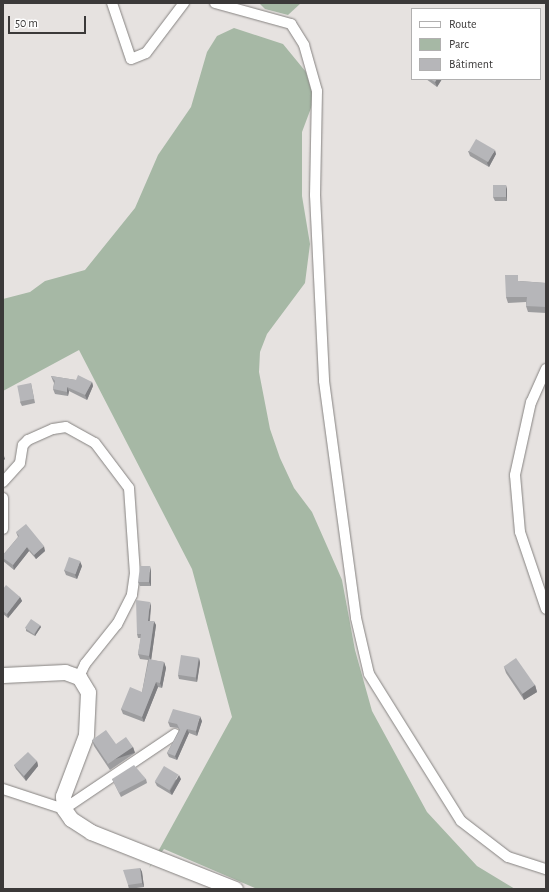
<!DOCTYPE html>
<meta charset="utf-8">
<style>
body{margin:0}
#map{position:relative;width:549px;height:892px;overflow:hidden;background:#e6e2e0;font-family:"Alegreya Sans",sans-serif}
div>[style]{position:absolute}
.green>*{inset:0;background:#a6b8a5}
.roads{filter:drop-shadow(0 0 1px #868381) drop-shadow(0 0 1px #868381)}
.street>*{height:10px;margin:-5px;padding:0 5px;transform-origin:5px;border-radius:5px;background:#fff}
.secondary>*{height:15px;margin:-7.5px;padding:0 7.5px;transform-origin:7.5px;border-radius:7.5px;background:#fff}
.wall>*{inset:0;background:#9d9d9f}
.shaded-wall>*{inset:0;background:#7f7f82;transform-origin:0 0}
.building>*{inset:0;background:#b6b6b9;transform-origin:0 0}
span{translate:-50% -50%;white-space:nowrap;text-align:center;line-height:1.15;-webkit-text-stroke:3.5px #fff;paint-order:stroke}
.frame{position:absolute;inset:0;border:4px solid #3b3939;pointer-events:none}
.legend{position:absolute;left:411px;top:8px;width:130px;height:72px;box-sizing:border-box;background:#fff;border:1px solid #b1b0b0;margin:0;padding:5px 7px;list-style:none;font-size:12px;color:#3b3939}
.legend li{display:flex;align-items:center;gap:8px;height:20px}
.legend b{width:20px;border:1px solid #b1b0b0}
.scale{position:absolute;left:8px;top:16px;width:78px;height:18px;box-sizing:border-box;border:2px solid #3b3939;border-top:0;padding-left:5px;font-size:12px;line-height:14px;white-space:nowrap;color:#3b3939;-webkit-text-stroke:3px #fff;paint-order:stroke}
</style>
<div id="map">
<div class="green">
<div style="clip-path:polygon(259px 3px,301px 3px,288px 15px,265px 9px)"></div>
<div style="clip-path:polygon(234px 28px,283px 44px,306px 72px,314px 100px,302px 132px,302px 196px,310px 244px,305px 283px,267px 334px,260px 352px,259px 372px,270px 429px,280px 458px,294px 488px,312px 512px,342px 580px,355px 650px,372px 711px,427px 812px,477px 866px,515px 889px,257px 889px,164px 849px,149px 868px,232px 717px,192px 569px,79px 350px,3px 391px,3px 299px,30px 292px,45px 281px,85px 270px,135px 208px,158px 155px,191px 107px,207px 52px,217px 36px)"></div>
</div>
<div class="roads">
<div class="street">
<div style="left:112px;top:3px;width:59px;rotate:71.3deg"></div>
<div style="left:131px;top:59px;width:16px;rotate:-22deg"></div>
<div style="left:146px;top:53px;width:63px;rotate:-52.8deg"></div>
<div style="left:215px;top:3px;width:79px;rotate:15.4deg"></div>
<div style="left:291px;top:24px;width:25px;rotate:58deg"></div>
<div style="left:304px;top:45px;width:48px;rotate:74.2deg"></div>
<div style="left:317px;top:91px;width:104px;rotate:91.1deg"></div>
<div style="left:315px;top:195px;width:186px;rotate:87.2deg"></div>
<div style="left:324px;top:381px;width:239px;rotate:82.3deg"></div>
<div style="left:356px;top:618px;width:57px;rotate:76.9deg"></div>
<div style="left:369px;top:674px;width:173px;rotate:58deg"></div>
<div style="left:461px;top:821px;width:59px;rotate:37.5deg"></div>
<div style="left:508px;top:857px;width:40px;rotate:18deg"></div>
<div style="left:546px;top:369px;width:36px;rotate:114deg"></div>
<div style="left:531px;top:402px;width:75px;rotate:102.4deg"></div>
<div style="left:515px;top:475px;width:57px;rotate:85deg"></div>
<div style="left:520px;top:532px;width:81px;rotate:71.3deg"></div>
<div style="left:3px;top:482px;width:25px;rotate:-48deg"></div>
<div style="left:20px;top:463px;width:18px;rotate:-81deg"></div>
<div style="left:23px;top:445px;width:7px;rotate:-45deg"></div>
<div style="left:28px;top:440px;width:27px;rotate:-24deg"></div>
<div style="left:53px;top:429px;width:13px;rotate:-9deg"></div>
<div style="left:66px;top:427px;width:33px;rotate:29deg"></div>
<div style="left:95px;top:443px;width:56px;rotate:52.9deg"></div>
<div style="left:129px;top:488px;width:85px;rotate:86deg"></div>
<div style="left:135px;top:573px;width:22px;rotate:98deg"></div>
<div style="left:132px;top:595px;width:33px;rotate:117deg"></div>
<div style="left:117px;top:624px;width:51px;rotate:128.7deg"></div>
<div style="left:85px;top:664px;width:14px;rotate:115deg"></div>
<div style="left:3px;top:498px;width:31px;rotate:90deg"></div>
<div style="left:3px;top:789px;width:64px;rotate:18.2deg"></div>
<div style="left:64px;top:809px;width:134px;rotate:-34deg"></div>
</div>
<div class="secondary">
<div style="left:3px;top:675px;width:62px;rotate:-2.8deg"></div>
<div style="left:65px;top:672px;width:15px;rotate:20deg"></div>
<div style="left:79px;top:677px;width:17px;rotate:59deg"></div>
<div style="left:88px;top:692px;width:43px;rotate:92.7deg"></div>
<div style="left:86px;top:735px;width:65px;rotate:110.7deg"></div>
<div style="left:63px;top:796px;width:13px;rotate:86deg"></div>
<div style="left:64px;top:809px;width:12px;rotate:55deg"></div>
<div style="left:71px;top:819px;width:24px;rotate:33deg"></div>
<div style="left:91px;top:832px;width:155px;rotate:21.6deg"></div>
</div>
</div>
<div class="wall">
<div style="clip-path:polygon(426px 79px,442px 79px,437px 87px)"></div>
<div style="clip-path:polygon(468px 151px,496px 154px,489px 167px,470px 156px)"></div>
<div style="clip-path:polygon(507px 189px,507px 201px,495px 201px,493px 197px)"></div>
<div style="clip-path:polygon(520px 281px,546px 283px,546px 313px,528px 312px,526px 306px,526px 302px,508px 303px,506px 297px)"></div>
<div style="clip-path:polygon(51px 376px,76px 380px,92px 382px,93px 386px,87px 400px,69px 391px,68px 396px,55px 394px,53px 389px,54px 383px,53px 381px)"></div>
<div style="clip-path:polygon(31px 383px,35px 403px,22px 406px,20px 402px)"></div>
<div style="clip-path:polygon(16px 532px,45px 551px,36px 559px,29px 551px,14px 570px,3px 561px,3px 555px,18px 537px)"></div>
<div style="clip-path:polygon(82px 566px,77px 579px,66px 575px,64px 570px)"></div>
<div style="clip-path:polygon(151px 571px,151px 586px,140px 586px,138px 582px)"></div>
<div style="clip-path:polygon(3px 589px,20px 597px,22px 601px,8px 618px,3px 614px)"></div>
<div style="clip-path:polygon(151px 606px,150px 621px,156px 625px,151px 660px,164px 662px,166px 668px,162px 688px,158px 687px,144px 722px,123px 714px,121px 709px,142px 692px,148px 660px,140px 659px,138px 654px,141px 638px,138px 638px,137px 634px)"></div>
<div style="clip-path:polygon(41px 627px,35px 636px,26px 631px,26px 629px)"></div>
<div style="clip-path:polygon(199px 658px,200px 663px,197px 682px,179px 679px,178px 675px)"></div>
<div style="clip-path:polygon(504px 667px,535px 685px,537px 692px,524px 700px,506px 673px)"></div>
<div style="clip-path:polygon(202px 721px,197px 736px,189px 733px,177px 760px,169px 757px,167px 753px,179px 730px,178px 728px,170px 727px,168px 722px)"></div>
<div style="clip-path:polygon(92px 740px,133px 747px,135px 753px,110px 770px,94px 746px)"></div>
<div style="clip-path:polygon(37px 761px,38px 766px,26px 781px,16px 769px,14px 765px)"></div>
<div style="clip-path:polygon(112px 779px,146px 779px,147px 783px,121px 797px)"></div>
<div style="clip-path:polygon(181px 779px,172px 795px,157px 786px,155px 782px)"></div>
<div style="clip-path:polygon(140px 868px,142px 872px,144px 887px,129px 889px,128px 885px)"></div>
</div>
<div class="shaded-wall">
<div style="clip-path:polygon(437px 79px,442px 79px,437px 87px,435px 82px)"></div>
<div style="clip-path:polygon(495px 150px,496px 154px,489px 167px,487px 163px)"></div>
<div style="clip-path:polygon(506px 185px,507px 189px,507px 201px,506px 196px)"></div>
<div style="clip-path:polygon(92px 382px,93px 386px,87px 400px,85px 395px)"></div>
<div style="clip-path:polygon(67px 387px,69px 391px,68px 396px,67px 392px)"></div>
<div style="clip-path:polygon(3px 453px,5px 459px,3px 461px)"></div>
<div style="clip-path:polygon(44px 546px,45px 551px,36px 559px,34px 555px)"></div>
<div style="clip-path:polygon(27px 547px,29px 551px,14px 570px,13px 565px)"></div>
<div style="clip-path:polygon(80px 561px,82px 566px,77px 579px,75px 575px)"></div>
<div style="clip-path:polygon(150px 566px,151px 571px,151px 586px,149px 582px)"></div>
<div style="clip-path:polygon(20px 597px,22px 601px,8px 618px,7px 614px)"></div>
<div style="clip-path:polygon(150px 602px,151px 606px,149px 625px,148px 621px)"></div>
<div style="clip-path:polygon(154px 621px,156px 625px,151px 661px,149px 656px)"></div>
<div style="clip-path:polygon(40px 625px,41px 627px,35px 636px,35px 634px)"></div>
<div style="clip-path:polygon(199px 658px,200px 663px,197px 682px,196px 678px)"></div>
<div style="clip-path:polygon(164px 662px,166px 668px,162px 688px,160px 683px)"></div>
<div style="clip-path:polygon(156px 682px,158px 687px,144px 722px,142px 717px)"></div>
<div style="clip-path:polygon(535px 685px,537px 692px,524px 700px,522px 694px)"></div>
<div style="clip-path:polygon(200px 716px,202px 721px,197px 736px,196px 731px)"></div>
<div style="clip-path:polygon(187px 729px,189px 733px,177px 760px,175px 756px)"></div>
<div style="left:133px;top:747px;width:6px;height:30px;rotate:72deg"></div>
<div style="clip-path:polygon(37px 761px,38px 766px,26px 781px,24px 776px)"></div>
<div style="clip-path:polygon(179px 775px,181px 779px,172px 795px,170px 791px)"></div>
<div style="clip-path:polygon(140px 868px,142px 872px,144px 887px,142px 883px)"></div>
</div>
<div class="building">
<div style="clip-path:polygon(430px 79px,437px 79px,435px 82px)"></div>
<div style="left:476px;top:139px;width:22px;height:14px;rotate:30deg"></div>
<div style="left:493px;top:185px;width:13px;height:12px"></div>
<div style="clip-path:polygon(505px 275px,518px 275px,518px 281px,546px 283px,546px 307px,526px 306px,527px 297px,506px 297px)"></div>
<div style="clip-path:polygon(78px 375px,92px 382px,85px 395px,67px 387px,67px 392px,53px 389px,55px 381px,51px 376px,76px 380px)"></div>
<div style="left:31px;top:383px;width:16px;height:14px;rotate:79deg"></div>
<div style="clip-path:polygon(26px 524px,44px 546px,34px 555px,27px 547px,13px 565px,3px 558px,3px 555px,19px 536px,16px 532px)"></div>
<div style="left:69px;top:557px;width:12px;height:14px;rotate:20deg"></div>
<div style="clip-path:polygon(140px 566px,150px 566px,149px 582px,138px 582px)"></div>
<div style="clip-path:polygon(6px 585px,20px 597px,7px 614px,3px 611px,3px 589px)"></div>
<div style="clip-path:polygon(136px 600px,150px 602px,148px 621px,154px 621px,149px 656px,138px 654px,141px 634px,137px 634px)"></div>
<div style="left:31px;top:619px;width:11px;height:11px;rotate:34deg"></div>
<div style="left:181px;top:655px;width:18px;height:20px;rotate:9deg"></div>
<div style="left:516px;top:658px;width:33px;height:15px;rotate:55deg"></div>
<div style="clip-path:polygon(149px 659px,164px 662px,160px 683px,156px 682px,142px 717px,121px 709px,130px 687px,142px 692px)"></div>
<div style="clip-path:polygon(173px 709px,200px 716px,196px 731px,187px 729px,175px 756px,167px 753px,180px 730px,177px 724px,168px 722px)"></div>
<div style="clip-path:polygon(106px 730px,116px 744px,126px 737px,133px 747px,108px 764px,92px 740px)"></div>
<div style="clip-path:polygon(28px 752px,37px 761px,24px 776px,14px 765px)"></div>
<div style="clip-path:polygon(134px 765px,146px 779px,119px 793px,112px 779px)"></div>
<div style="left:164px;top:766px;width:17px;height:18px;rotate:31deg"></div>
<div style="clip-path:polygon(140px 868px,142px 883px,128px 885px,123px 870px)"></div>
</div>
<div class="frame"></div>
<ul class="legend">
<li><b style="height:5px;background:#fff"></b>Route</li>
<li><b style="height:11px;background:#a6b8a5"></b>Parc</li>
<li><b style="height:11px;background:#b6b6b9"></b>Bâtiment</li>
</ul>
<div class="scale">50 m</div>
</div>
